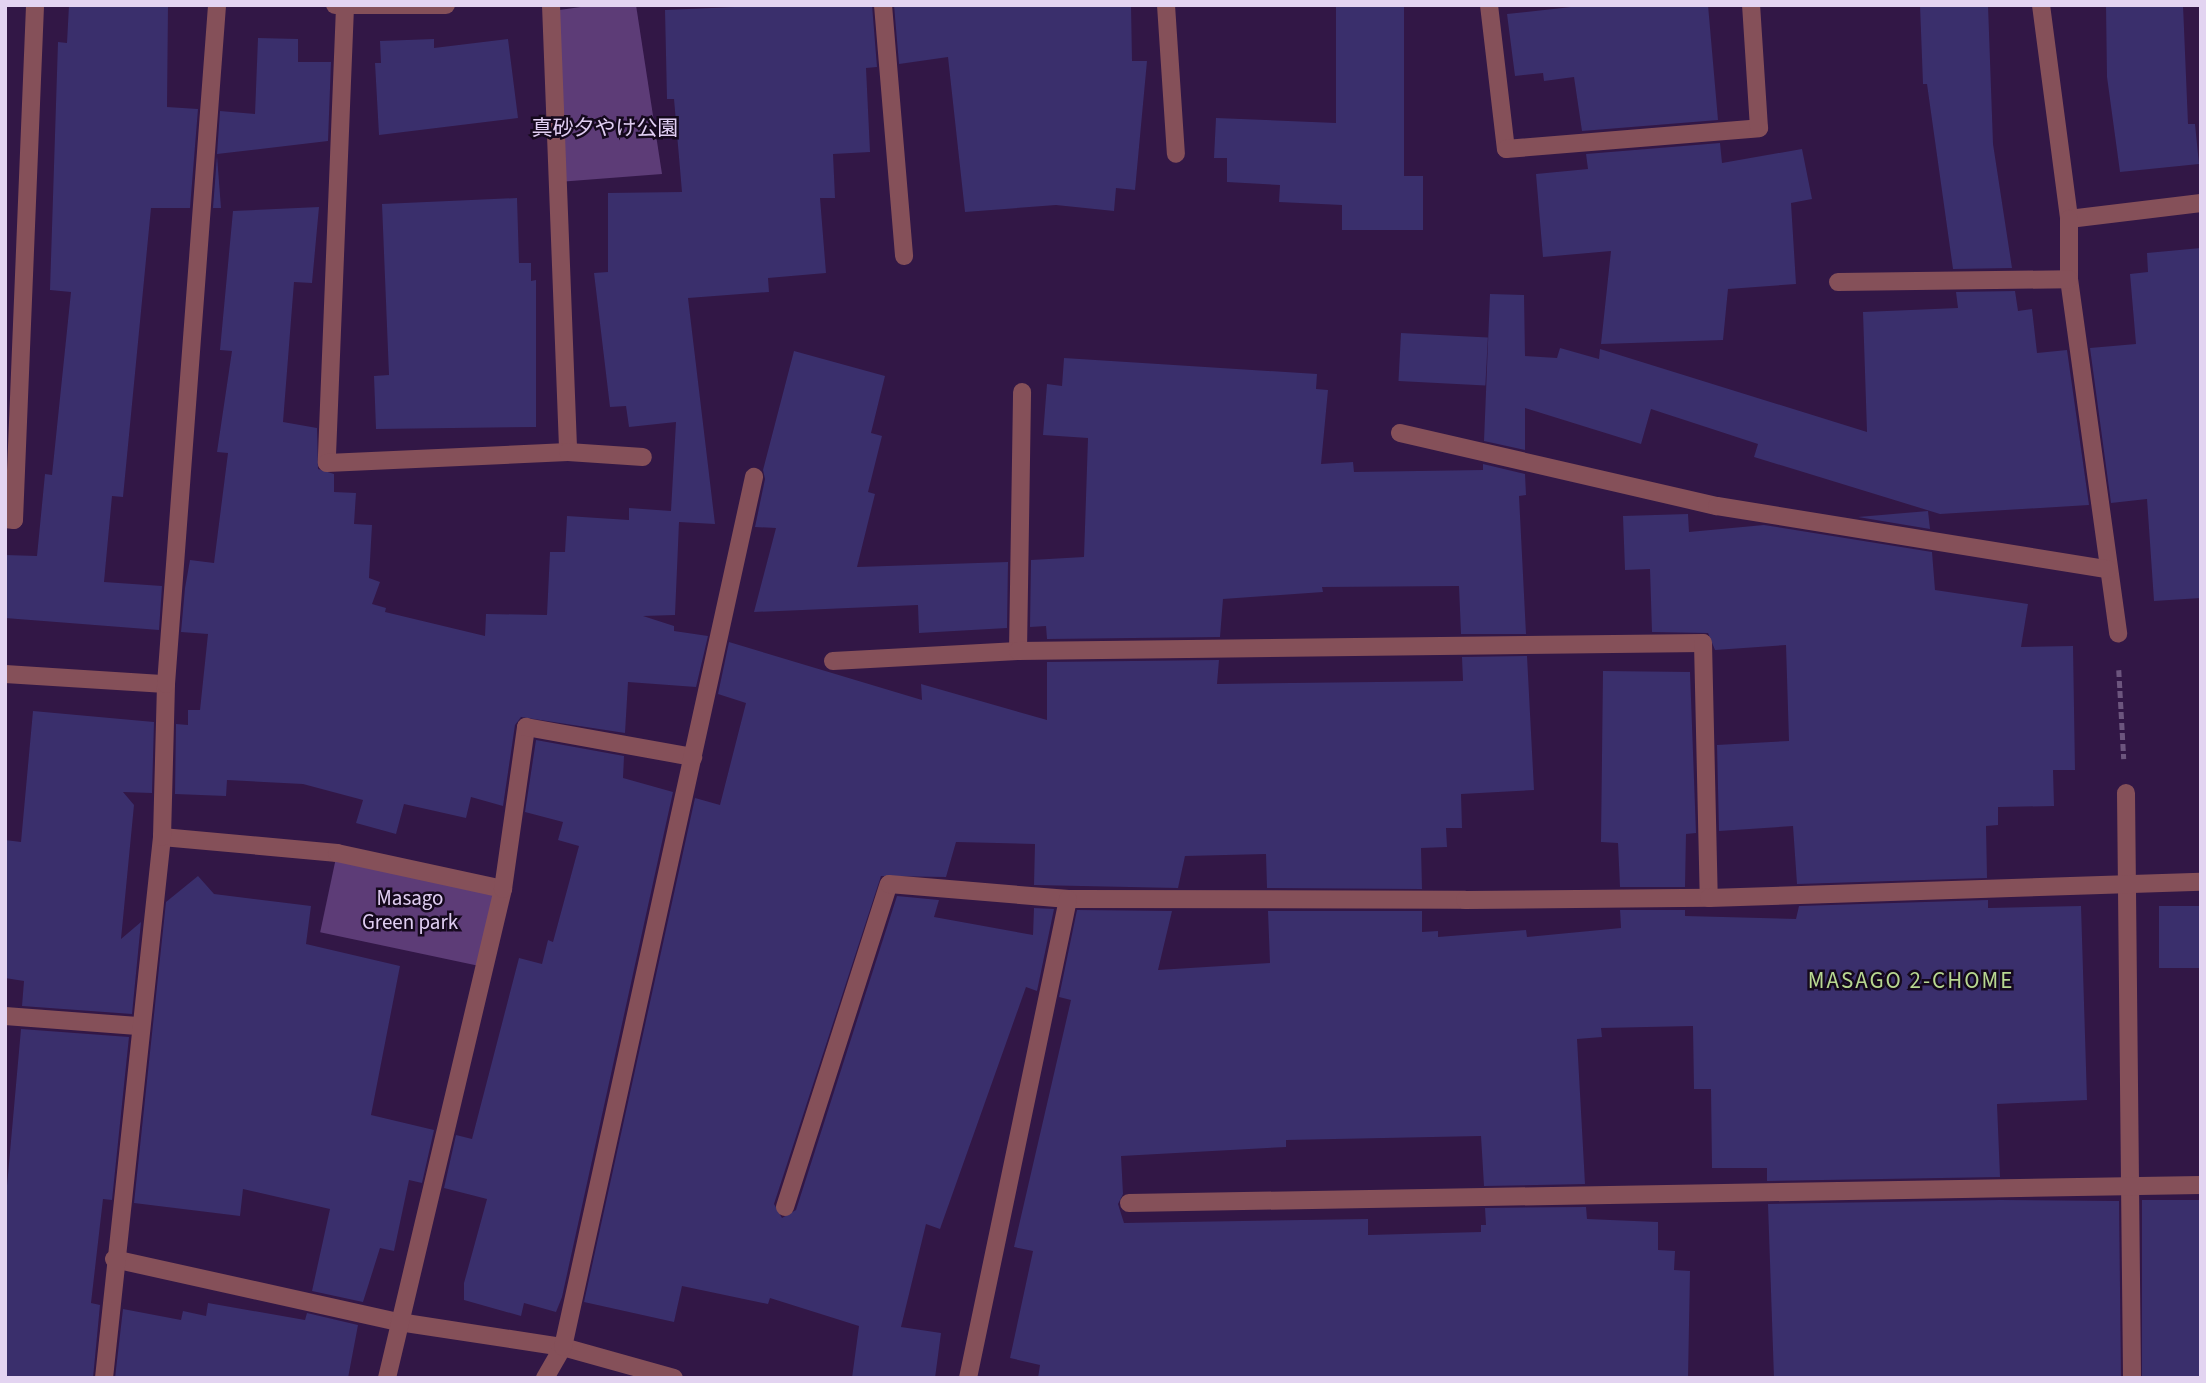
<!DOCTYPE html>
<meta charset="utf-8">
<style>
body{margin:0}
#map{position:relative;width:2206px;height:1383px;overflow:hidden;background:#321746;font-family:"Source Sans 3","Noto Sans JP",sans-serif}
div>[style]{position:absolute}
.green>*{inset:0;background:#5d3c77;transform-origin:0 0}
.building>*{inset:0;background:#3a2f6c;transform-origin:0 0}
.path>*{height:4.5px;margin-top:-2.25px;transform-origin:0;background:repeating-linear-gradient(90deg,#6c557e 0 7px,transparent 0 10.5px)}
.street>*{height:18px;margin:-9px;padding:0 9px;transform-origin:9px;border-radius:9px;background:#855059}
span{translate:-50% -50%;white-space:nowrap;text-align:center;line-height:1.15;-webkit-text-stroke:5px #15091d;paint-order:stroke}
.park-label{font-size:21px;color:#e0cef2}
.neighbourhood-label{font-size:23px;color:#b8d891;letter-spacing:2px}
.frame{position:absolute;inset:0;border:7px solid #e3d4f1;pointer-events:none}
</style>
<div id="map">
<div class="green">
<div style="clip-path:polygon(595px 5px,636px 5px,662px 174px,558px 182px,552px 11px)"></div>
<div style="left:337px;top:853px;width:170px;height:81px;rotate:12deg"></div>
</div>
<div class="building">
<div style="clip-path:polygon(69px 5px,168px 5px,167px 107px,198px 109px,190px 208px,151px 208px,123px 497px,112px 496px,104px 582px,162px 586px,159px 630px,5px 618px,5px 555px,37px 556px,45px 474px,52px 475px,71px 292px,50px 290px,58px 42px,67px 43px)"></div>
<div style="clip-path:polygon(781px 5px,872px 5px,877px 67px,866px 68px,870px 152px,833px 154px,835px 198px,820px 198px,826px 273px,768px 278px,769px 292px,688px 298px,715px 524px,679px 522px,675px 615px,643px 616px,674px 626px,674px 631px,708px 636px,696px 687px,628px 682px,625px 733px,521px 717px,515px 725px,503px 806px,471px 797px,466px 818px,404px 804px,396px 834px,356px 823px,363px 800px,303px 784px,227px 780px,226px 796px,175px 794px,176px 724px,188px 725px,188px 710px,200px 710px,208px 634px,181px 632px,185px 588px,190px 560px,214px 563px,228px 453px,217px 452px,232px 351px,220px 350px,233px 211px,319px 207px,312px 283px,294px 282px,283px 422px,317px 428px,318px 469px,334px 474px,334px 492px,356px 493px,354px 524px,372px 525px,369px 578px,380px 582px,372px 604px,386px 608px,385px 612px,485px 636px,486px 614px,547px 615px,550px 552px,565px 552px,567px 516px,629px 520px,629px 508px,671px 511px,676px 422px,629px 427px,626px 406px,610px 407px,594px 273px,608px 272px,608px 193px,682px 192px,674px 99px,667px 99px,665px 10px)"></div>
<div style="clip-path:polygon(894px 5px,1131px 5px,1132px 61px,1147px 61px,1135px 190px,1116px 188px,1114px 211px,1056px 205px,965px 212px,948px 57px,899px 64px)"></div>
<div style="clip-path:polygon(1336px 5px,1404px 5px,1404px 176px,1423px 176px,1423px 230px,1342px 230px,1342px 205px,1279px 202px,1280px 185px,1227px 182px,1227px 158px,1214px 158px,1216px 118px,1336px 123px)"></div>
<div style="clip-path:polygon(1589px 5px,1708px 5px,1718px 120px,1582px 131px,1574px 77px,1544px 81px,1543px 73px,1515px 76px,1507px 14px)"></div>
<div style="clip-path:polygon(1920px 5px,1988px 5px,1993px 144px,2012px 268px,1953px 269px,1927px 84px,1923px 84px)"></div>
<div style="clip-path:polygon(2106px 5px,2183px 5px,2188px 124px,2195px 124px,2199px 164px,2120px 172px,2107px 77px)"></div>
<div style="clip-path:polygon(258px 38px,298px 39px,298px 62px,331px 62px,328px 141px,217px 154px,220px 111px,255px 114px)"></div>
<div style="clip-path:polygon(434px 39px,434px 48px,508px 39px,518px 118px,379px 135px,375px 63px,381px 63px,380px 41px)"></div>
<div style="clip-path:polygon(1720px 143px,1722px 163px,1802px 149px,1812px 199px,1791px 203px,1796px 284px,1728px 289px,1723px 340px,1601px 344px,1611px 251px,1543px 257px,1536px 174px,1588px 169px,1586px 154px)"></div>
<div style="clip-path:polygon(217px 156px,221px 208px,213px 208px)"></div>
<div style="clip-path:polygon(517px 198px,519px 263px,531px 263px,531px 281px,536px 280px,536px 427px,376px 429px,374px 376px,389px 375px,382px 204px)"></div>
<div style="clip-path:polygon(2201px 248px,2201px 598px,2154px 601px,2147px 499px,2111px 503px,2090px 348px,2136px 344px,2130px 274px,2148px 272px,2147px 253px)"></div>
<div style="clip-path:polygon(2015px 291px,2018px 311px,2032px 309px,2037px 353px,2067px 350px,2089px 505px,1940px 514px,1754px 457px,1758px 444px,1651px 409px,1641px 444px,1525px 408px,1525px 450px,1484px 441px,1490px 294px,1524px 295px,1525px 356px,1557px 358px,1560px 348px,1599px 359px,1600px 349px,1867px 432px,1863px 312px,1958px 308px,1956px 292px)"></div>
<div style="left:1401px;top:333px;width:87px;height:48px;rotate:3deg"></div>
<div style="clip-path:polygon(794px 351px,885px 376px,871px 433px,882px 436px,868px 492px,875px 494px,857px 567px,1008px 562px,1007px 628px,919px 633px,918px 605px,754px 612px,776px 528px,755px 527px,765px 479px,763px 470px)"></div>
<div style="clip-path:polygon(1064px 358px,1317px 374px,1316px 389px,1328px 390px,1321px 464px,1353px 462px,1354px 472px,1483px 470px,1483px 464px,1525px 474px,1526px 495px,1519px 496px,1526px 634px,1461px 634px,1459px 586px,1322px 587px,1323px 592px,1223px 599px,1220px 637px,1047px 639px,1046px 626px,1030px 627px,1031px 560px,1084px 557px,1088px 438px,1043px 435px,1047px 384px,1062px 386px)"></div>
<div style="clip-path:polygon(1928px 511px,1930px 529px,1858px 517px)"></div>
<div style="clip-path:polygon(1688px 514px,1689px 532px,1764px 525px,1932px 552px,1935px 590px,2028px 604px,2021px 647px,2073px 646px,2075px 770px,2053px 770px,2054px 806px,1998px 807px,1998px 825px,1986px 826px,1987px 878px,1797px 884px,1793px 826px,1719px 831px,1717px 745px,1789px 741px,1786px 645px,1715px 650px,1708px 633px,1652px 632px,1650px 569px,1625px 570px,1623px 516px)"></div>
<div style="clip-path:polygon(729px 642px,922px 700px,921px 684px,1047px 720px,1047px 662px,1219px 660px,1217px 684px,1463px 681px,1462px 657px,1527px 656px,1534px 790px,1461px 794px,1462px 828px,1446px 828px,1447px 847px,1421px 848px,1422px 889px,1267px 888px,1266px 854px,1185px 856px,1178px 888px,1034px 885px,1035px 844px,956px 842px,946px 877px,881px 876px,774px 1204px,782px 1218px,796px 1210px,897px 896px,939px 900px,934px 917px,1033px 935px,1034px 908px,1054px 909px,1037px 991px,1026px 987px,940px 1229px,926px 1224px,901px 1327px,941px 1333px,935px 1378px,852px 1378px,859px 1326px,770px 1298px,768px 1304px,682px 1286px,674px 1322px,584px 1302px,695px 798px,720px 805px,746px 703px,718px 694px)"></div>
<div style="clip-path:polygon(1603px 671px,1690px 672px,1696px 833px,1686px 834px,1685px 887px,1620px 887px,1618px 843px,1601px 842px)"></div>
<div style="clip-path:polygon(33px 711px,154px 722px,152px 793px,123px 792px,134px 805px,121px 939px,141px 922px,132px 1014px,22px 1006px,24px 981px,5px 978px,5px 840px,21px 842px)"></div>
<div style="clip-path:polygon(536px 740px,624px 756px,623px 778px,673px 792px,562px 1297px,556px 1312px,524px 1303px,521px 1316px,464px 1300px,464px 1283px,487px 1199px,444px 1188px,456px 1135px,472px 1139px,519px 958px,542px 964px,548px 940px,553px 942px,579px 846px,558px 840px,563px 822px,525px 812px)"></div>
<div style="clip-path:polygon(198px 876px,214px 894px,311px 906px,306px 944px,400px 966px,371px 1115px,434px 1130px,422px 1183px,409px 1180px,394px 1251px,380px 1248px,363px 1302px,312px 1291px,330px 1209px,243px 1189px,240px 1216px,134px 1203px,166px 902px)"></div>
<div style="clip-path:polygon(1988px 900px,1988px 908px,2081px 906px,2087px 1100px,1997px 1104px,2000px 1177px,1767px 1181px,1767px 1168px,1712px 1168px,1711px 1089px,1694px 1089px,1693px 1026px,1601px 1028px,1602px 1037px,1577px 1039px,1585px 1184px,1484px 1186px,1481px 1136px,1286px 1140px,1286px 1147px,1121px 1156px,1123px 1194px,1118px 1204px,1124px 1223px,1368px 1219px,1368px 1235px,1481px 1232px,1481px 1225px,1486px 1225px,1485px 1208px,1586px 1207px,1587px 1219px,1658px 1222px,1658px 1250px,1675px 1251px,1674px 1270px,1690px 1271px,1688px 1378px,1038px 1378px,1040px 1365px,1010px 1358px,1033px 1251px,1014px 1247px,1071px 1000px,1059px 997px,1077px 910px,1172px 911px,1158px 970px,1270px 963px,1268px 911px,1422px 911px,1422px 932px,1438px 931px,1438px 937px,1526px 930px,1527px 937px,1621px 928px,1620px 910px,1685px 910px,1685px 916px,1796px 919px,1799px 906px)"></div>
<div style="left:2201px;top:906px;width:62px;height:42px;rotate:90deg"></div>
<div style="clip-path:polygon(21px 1029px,129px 1037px,112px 1200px,103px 1199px,91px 1303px,100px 1305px,93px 1378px,5px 1378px,5px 1208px)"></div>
<div style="clip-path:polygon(2000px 1200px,2119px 1201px,2121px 1378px,1774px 1378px,1768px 1204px)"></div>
<div style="left:2201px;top:1200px;width:178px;height:59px;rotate:90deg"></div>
<div style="clip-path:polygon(208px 1303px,305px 1320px,307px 1313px,358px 1325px,348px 1378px,115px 1378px,123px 1309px,181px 1320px,183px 1311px,206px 1316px)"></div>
</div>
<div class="path">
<div style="left:2119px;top:670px;width:89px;rotate:86.8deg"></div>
</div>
<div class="street">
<div style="left:335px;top:5px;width:111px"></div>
<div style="left:551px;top:5px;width:447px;rotate:87.8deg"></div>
<div style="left:883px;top:5px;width:252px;rotate:85.2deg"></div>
<div style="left:1166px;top:5px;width:149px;rotate:86.2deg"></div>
<div style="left:1489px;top:5px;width:145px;rotate:83.3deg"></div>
<div style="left:1506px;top:149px;width:254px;rotate:-4.7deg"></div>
<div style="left:1759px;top:128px;width:123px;rotate:-93.7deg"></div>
<div style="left:2041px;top:5px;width:216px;rotate:82.5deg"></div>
<div style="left:2069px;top:219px;width:133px;rotate:-6.9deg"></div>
<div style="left:345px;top:7px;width:456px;rotate:92.3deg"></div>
<div style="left:327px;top:463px;width:241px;rotate:-2.6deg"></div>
<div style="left:568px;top:452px;width:75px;rotate:3.8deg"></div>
<div style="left:2069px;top:219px;width:60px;rotate:90deg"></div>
<div style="left:2069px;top:279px;width:358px;rotate:82.1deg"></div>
<div style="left:1838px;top:282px;width:231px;rotate:-0.7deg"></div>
<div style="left:1400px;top:433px;width:325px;rotate:13deg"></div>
<div style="left:1717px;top:506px;width:396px;rotate:9.2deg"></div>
<div style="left:5px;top:519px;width:9px;rotate:6deg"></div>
<div style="left:14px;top:520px;width:515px;rotate:-87.66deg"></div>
<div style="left:1018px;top:651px;width:259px;rotate:-89.1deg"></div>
<div style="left:833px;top:661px;width:185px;rotate:-3.1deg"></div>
<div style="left:1018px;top:651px;width:685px;rotate:-0.67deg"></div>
<div style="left:1703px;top:643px;width:255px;rotate:88.7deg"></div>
<div style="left:5px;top:674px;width:161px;rotate:3.6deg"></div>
<div style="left:2126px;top:793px;width:585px;rotate:89.41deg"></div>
<div style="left:162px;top:837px;width:176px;rotate:5.2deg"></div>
<div style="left:337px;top:853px;width:170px;rotate:12.2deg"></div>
<div style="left:5px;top:1016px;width:133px;rotate:4.3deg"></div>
<div style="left:1129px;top:1203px;width:1072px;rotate:-0.96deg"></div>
<div style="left:785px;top:1207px;width:339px;rotate:-72.2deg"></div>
<div style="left:889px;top:884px;width:180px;rotate:4.8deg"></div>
<div style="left:1068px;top:899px;width:397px;rotate:0.1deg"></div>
<div style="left:1465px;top:900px;width:244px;rotate:-0.5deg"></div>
<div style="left:1709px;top:898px;width:492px;rotate:-1.9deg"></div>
<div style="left:114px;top:1259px;width:292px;rotate:12.5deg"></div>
<div style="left:399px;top:1322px;width:166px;rotate:8.7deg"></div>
<div style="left:563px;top:1347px;width:115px;rotate:15.6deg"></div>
<div style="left:104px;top:1378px;width:544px;rotate:-83.88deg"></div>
<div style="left:162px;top:837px;width:153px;rotate:-88.5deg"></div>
<div style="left:166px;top:684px;width:681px;rotate:-85.7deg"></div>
<div style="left:387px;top:1378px;width:503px;rotate:-76.66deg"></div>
<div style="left:503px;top:889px;width:164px;rotate:-81.9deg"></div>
<div style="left:526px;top:727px;width:170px;rotate:10.2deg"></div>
<div style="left:545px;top:1378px;width:36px;rotate:-60deg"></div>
<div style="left:563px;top:1347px;width:891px;rotate:-77.62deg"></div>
<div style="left:968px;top:1378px;width:489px;rotate:-78.2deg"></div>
</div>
<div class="park-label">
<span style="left:605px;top:128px">真砂夕やけ公園</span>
<span style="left:410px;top:910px">Masago<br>Green park</span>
</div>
<div class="neighbourhood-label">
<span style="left:1911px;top:981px">MASAGO 2-CHOME</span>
</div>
<div class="frame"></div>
</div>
